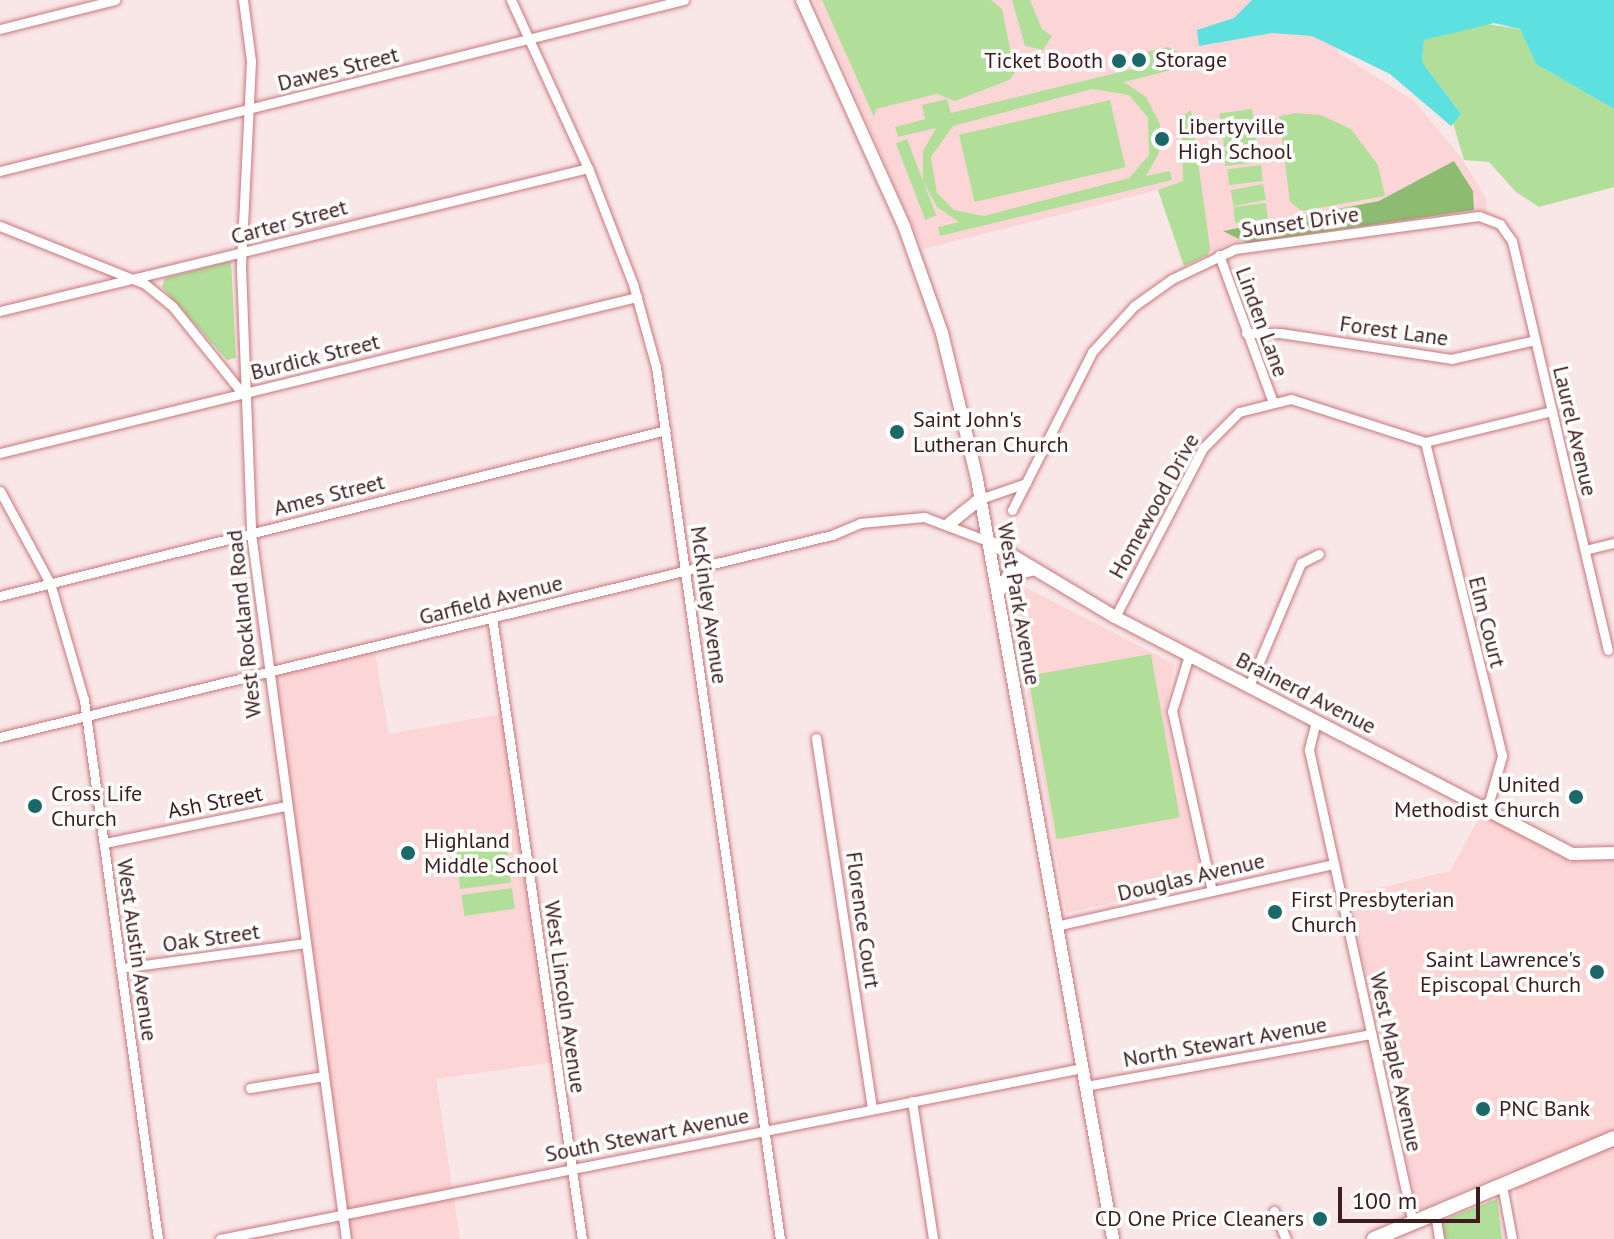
<!DOCTYPE html>
<style>
body{margin:0}
#map{position:relative;width:1614px;height:1239px;overflow:hidden;background:#f9e6e7;font-family:"PT Sans",sans-serif}
div>[style]{position:absolute}
.built>*{inset:0;background:#fcd5d6}
.green>*{inset:0;background:#b1df99;transform-origin:0 0}
.forest>*{inset:0;background:#8cbc72}
.water>*{inset:0;background:#5ce0e0}
.roads{filter:drop-shadow(0 0 2px #c8777d) drop-shadow(0 0 2px #c8777d)}
.street>*{height:9px;margin:-4.5px;padding:0 4.5px;transform-origin:4.5px;border-radius:4.5px;background:#fff}
.secondary>*{height:12px;margin:-6px;padding:0 6px;transform-origin:6px;border-radius:6px;background:#fff}
.primary>*{height:14px;margin:-7px;padding:0 7px;transform-origin:7px;border-radius:7px;background:#fff}
.dots>*{width:22px;height:22px;translate:-50% -50%;box-sizing:border-box;border:4px solid #fff;border-radius:50%}
span{translate:-50% -50%;white-space:nowrap;text-align:center;line-height:1.15;-webkit-text-stroke:7px #fff;paint-order:stroke}
.poi-label{font-size:22px;color:#3c1c1f}
.left{translate:0 -50%;text-align:left}
.right{translate:-100% -50%;text-align:right}
.street-label{font-size:22px;color:#3c1c1f}
.scale{position:absolute;left:1338px;top:1187px;width:142px;height:36px;box-sizing:border-box;border:4px solid #3c1c1f;border-top:0;padding-left:10px;font-size:24px;line-height:28px;white-space:nowrap;color:#3c1c1f;-webkit-text-stroke:6px #fff;paint-order:stroke}
</style>
<div id="map">
<div class="built">
<div style="clip-path:polygon(814px 0,1321px 0,1339px 54px,1413px 100px,1461px 157px,1487px 200px,1486px 211px,1233px 242px,1183px 263px,1158px 190px,923px 249px)"></div>
<div style="clip-path:polygon(1019px 584px,1174px 664px,1165px 717px,1202px 883px,1066px 913px,1010px 592px)"></div>
<div style="clip-path:polygon(374px 647px,389px 734px,506px 713px,555px 1062px,436px 1079px,460px 1239px,346px 1239px,266px 675px)"></div>
<div style="clip-path:polygon(1483px 811px,1577px 861px,1614px 857px,1614px 1239px,1521px 1239px,1513px 1170px,1418px 1210px,1349px 895px,1450px 871px)"></div>
</div>
<div class="green">
<div style="clip-path:polygon(822px 0,991px 0,1002px 9px,1015px 73px,1009px 80px,955px 101px,937px 94px,876px 109px,874px 117px)"></div>
<div style="clip-path:polygon(1012px 0,1030px 0,1042px 29px,1052px 36px,1043px 50px,1025px 46px)"></div>
<div style="clip-path:polygon(1480px 23px,1520px 29px,1536px 64px,1614px 109px,1614px 187px,1539px 207px,1516px 192px,1489px 162px,1464px 160px,1453px 123px,1461px 114px,1422px 62px,1424px 40px)"></div>
<div style="clip-path:polygon(evenodd,1168px 47px,1182px 54px,1183px 67px,1124px 82px,1146px 97px,1160px 124px,1159px 153px,1146px 176px,1170px 171px,1172px 180px,940px 236px,938px 227px,959px 222px,937px 207px,923px 181px,923px 151px,936px 128px,898px 137px,895px 127px,925px 119px,922px 105px,947px 99px,951px 113px,1149px 65px,1146px 52px,1168px 47px,1092px 89px,1129px 95px,1148px 118px,1149px 155px,1129px 178px,984px 216px,954px 210px,937px 193px,931px 157px,953px 126px,1092px 89px)"></div>
<div style="left:1110px;top:100px;width:69px;height:155px;rotate:77deg"></div>
<div style="left:1252px;top:109px;width:15px;height:33px;rotate:82deg"></div>
<div style="clip-path:polygon(1191px 110px,1210px 248px,1208px 255px,1184px 266px,1158px 190px,1183px 181px,1181px 117px)"></div>
<div style="clip-path:polygon(1296px 113px,1321px 115px,1351px 129px,1378px 165px,1385px 196px,1302px 211px,1290px 202px,1279px 116px)"></div>
<div style="left:1255px;top:127px;width:16px;height:33px;rotate:83deg"></div>
<div style="left:907px;top:139px;width:82px;height:12px;rotate:69deg"></div>
<div style="left:1258px;top:146px;width:16px;height:35px;rotate:83deg"></div>
<div style="left:1261px;top:165px;width:16px;height:34px;rotate:83deg"></div>
<div style="left:1263px;top:184px;width:16px;height:33px;rotate:79deg"></div>
<div style="left:1266px;top:203px;width:16px;height:33px;rotate:83deg"></div>
<div style="clip-path:polygon(231px 261px,236px 358px,227px 360px,162px 287px,165px 278px)"></div>
<div style="left:1151px;top:654px;width:166px;height:125px;rotate:80deg"></div>
<div style="left:506px;top:843px;width:40px;height:51px;rotate:83deg"></div>
<div style="left:512px;top:888px;width:21px;height:51px;rotate:82deg"></div>
<div style="clip-path:polygon(1497px 1199px,1502px 1239px,1445px 1239px,1441px 1221px)"></div>
</div>
<div class="forest">
<div style="clip-path:polygon(1454px 161px,1473px 191px,1474px 210px,1247px 243px,1223px 231px,1379px 201px)"></div>
</div>
<div class="water">
<div style="clip-path:polygon(1252px 0,1614px 0,1614px 109px,1536px 64px,1520px 29px,1494px 23px,1424px 40px,1422px 62px,1461px 114px,1451px 126px,1390px 74px,1312px 36px,1272px 33px,1199px 46px,1197px 30px,1234px 18px)"></div>
</div>
<div class="roads">
<div class="street">
<div style="left:243px;top:0;width:62px;rotate:82.5deg"></div>
<div style="left:251px;top:61px;width:207px;rotate:92.8deg"></div>
<div style="left:241px;top:268px;width:265px;rotate:87.8deg"></div>
<div style="left:251px;top:533px;width:712px;rotate:82.34deg"></div>
<div style="left:511px;top:0;width:185px;rotate:65.4deg"></div>
<div style="left:588px;top:168px;width:124px;rotate:68.8deg"></div>
<div style="left:633px;top:284px;width:86px;rotate:74.5deg"></div>
<div style="left:656px;top:367px;width:881px;rotate:81.91deg"></div>
<div style="left:0;top:29px;width:119px;rotate:-14.2deg"></div>
<div style="left:0;top:171px;width:705px;rotate:-14.04deg"></div>
<div style="left:0;top:226px;width:156px;rotate:21.8deg"></div>
<div style="left:145px;top:284px;width:36px;rotate:39deg"></div>
<div style="left:173px;top:307px;width:112px;rotate:51.2deg"></div>
<div style="left:1219px;top:255px;width:154px;rotate:69.9deg"></div>
<div style="left:0;top:311px;width:605px;rotate:-13.67deg"></div>
<div style="left:1246px;top:333px;width:34px"></div>
<div style="left:1280px;top:333px;width:173px;rotate:8.6deg"></div>
<div style="left:1451px;top:359px;width:86px;rotate:-12.7deg"></div>
<div style="left:1425px;top:442px;width:323px;rotate:76.2deg"></div>
<div style="left:1502px;top:756px;width:55px;rotate:105.8deg"></div>
<div style="left:0;top:453px;width:656px;rotate:-13.76deg"></div>
<div style="left:0;top:491px;width:105px;rotate:61.5deg"></div>
<div style="left:50px;top:583px;width:122px;rotate:73.8deg"></div>
<div style="left:84px;top:700px;width:544px;rotate:82.18deg"></div>
<div style="left:980px;top:499px;width:49px;rotate:-19.2deg"></div>
<div style="left:1012px;top:510px;width:177px;rotate:-63.1deg"></div>
<div style="left:1092px;top:352px;width:62px;rotate:-47.6deg"></div>
<div style="left:1134px;top:306px;width:47px;rotate:-35.4deg"></div>
<div style="left:1172px;top:279px;width:70px;rotate:-25.5deg"></div>
<div style="left:1235px;top:249px;width:246px;rotate:-7.7deg"></div>
<div style="left:1479px;top:216px;width:22px;rotate:21deg"></div>
<div style="left:1500px;top:224px;width:21px;rotate:55deg"></div>
<div style="left:1512px;top:241px;width:420px;rotate:76.8deg"></div>
<div style="left:1585px;top:550px;width:30px;rotate:-14deg"></div>
<div style="left:0;top:596px;width:686px;rotate:-14deg"></div>
<div style="left:492px;top:617px;width:628px;rotate:81.77deg"></div>
<div style="left:1115px;top:617px;width:191px;rotate:-62.5deg"></div>
<div style="left:1203px;top:448px;width:51px;rotate:-45deg"></div>
<div style="left:1239px;top:412px;width:54px;rotate:-14deg"></div>
<div style="left:1291px;top:399px;width:141px;rotate:17.8deg"></div>
<div style="left:1425px;top:442px;width:131px;rotate:-13.7deg"></div>
<div style="left:1189px;top:655px;width:59px;rotate:106.9deg"></div>
<div style="left:1172px;top:711px;width:184px;rotate:77.5deg"></div>
<div style="left:1249px;top:686px;width:134px;rotate:-67.1deg"></div>
<div style="left:1301px;top:563px;width:20px;rotate:-27deg"></div>
<div style="left:1316px;top:721px;width:30px;rotate:104deg"></div>
<div style="left:1309px;top:750px;width:484px;rotate:77.6deg"></div>
<div style="left:0;top:737px;width:856px;rotate:-13.65deg"></div>
<div style="left:832px;top:535px;width:30px;rotate:-23deg"></div>
<div style="left:860px;top:523px;width:64px;rotate:-5.4deg"></div>
<div style="left:924px;top:517px;width:68px;rotate:20.6deg"></div>
<div style="left:816px;top:738px;width:374px;rotate:81.4deg"></div>
<div style="left:105px;top:843px;width:184px;rotate:-11.6deg"></div>
<div style="left:1056px;top:926px;width:285px;rotate:-12.6deg"></div>
<div style="left:121px;top:968px;width:186px;rotate:-7.7deg"></div>
<div style="left:1085px;top:1086px;width:291px;rotate:-10.3deg"></div>
<div style="left:250px;top:1088px;width:75px;rotate:-9.2deg"></div>
<div style="left:912px;top:1101px;width:140px;rotate:81.3deg"></div>
<div style="left:1502px;top:1185px;width:55px;rotate:79.5deg"></div>
<div style="left:1274px;top:1211px;width:30px;rotate:67deg"></div>
<div style="left:1435px;top:1213px;width:26px;rotate:81deg"></div>
<div style="left:220px;top:1239px;width:879px;rotate:-11.22deg"></div>
</div>
<div class="secondary">
<div style="left:802px;top:0;width:248px;rotate:65.7deg"></div>
<div style="left:904px;top:226px;width:114px;rotate:70.4deg"></div>
<div style="left:942px;top:333px;width:150px;rotate:76.5deg"></div>
<div style="left:977px;top:479px;width:772px;rotate:79.85deg"></div>
<div style="left:949px;top:524px;width:40px;rotate:-39deg"></div>
<div style="left:988px;top:541px;width:148px;rotate:30.9deg"></div>
<div style="left:1115px;top:617px;width:515px;rotate:27.41deg"></div>
<div style="left:1572px;top:854px;width:42px;rotate:-1.4deg"></div>
<div style="left:998px;top:593px;width:21px;rotate:-59deg"></div>
<div style="left:1009px;top:575px;width:23px;rotate:-13deg"></div>
</div>
<div class="primary">
<div style="left:1374px;top:1239px;width:260px;rotate:-22.8deg"></div>
</div>
</div>
<div class="dots">
<div style="left:1139px;top:60px;background:#1b6869"></div>
<div style="left:1119px;top:61px;background:#1b6869"></div>
<div style="left:1162px;top:139px;background:#1b6869"></div>
<div style="left:897px;top:432px;background:#1b6869"></div>
<div style="left:1576px;top:797px;background:#1b6869"></div>
<div style="left:35px;top:806px;background:#1b6869"></div>
<div style="left:408px;top:853px;background:#1b6869"></div>
<div style="left:1275px;top:912px;background:#1b6869"></div>
<div style="left:1597px;top:972px;background:#1b6869"></div>
<div style="left:1483px;top:1109px;background:#1b6869"></div>
<div style="left:1320px;top:1219px;background:#1b6869"></div>
</div>
<div class="poi-label">
<span class="left" style="left:1155px;top:60px">Storage</span>
<span class="right" style="left:1103px;top:61px">Ticket Booth</span>
<span class="left" style="left:1178px;top:139px">Libertyville<br>High School</span>
<span class="left" style="left:913px;top:432px">Saint John's<br>Lutheran Church</span>
<span class="right" style="left:1560px;top:797px">United<br>Methodist Church</span>
<span class="left" style="left:51px;top:806px">Cross Life<br>Church</span>
<span class="left" style="left:424px;top:853px">Highland<br>Middle School</span>
<span class="left" style="left:1291px;top:912px">First Presbyterian<br>Church</span>
<span class="right" style="left:1581px;top:972px">Saint Lawrence's<br>Episcopal Church</span>
<span class="left" style="left:1499px;top:1109px">PNC Bank</span>
<span class="right" style="left:1304px;top:1219px">CD One Price Cleaners</span>
</div>
<div class="street-label">
<span style="left:338px;top:69px;rotate:-14deg">Dawes Street</span>
<span style="left:289px;top:222px;rotate:-15deg">Carter Street</span>
<span style="left:1300px;top:222px;rotate:-8deg">Sunset Drive</span>
<span style="left:1262px;top:322px;rotate:70deg">Linden Lane</span>
<span style="left:1394px;top:331px;rotate:8deg">Forest Lane</span>
<span style="left:315px;top:357px;rotate:-14deg">Burdick Street</span>
<span style="left:1575px;top:431px;rotate:77deg">Laurel Avenue</span>
<span style="left:329px;top:495px;rotate:-14deg">Ames Street</span>
<span style="left:1154px;top:506px;rotate:-61deg">Homewood Drive</span>
<span style="left:491px;top:600px;rotate:-14deg">Garfield Avenue</span>
<span style="left:1019px;top:604px;rotate:80deg">West Park Avenue</span>
<span style="left:709px;top:605px;rotate:82deg">McKinley Avenue</span>
<span style="left:1487px;top:622px;rotate:76deg">Elm Court</span>
<span style="left:244px;top:624px;rotate:-96deg">West Rockland Road</span>
<span style="left:1306px;top:693px;rotate:27deg">Brainerd Avenue</span>
<span style="left:215px;top:802px;rotate:-11deg">Ash Street</span>
<span style="left:1191px;top:877px;rotate:-13deg">Douglas Avenue</span>
<span style="left:863px;top:920px;rotate:82deg">Florence Court</span>
<span style="left:211px;top:938px;rotate:-8deg">Oak Street</span>
<span style="left:137px;top:950px;rotate:82deg">West Austin Avenue</span>
<span style="left:565px;top:997px;rotate:82deg">West Lincoln Avenue</span>
<span style="left:1225px;top:1042px;rotate:-10deg">North Stewart Avenue</span>
<span style="left:1396px;top:1062px;rotate:78deg">West Maple Avenue</span>
<span style="left:647px;top:1135px;rotate:-11deg">South Stewart Avenue</span>
</div>
<div class="scale">100 m</div>
</div>
